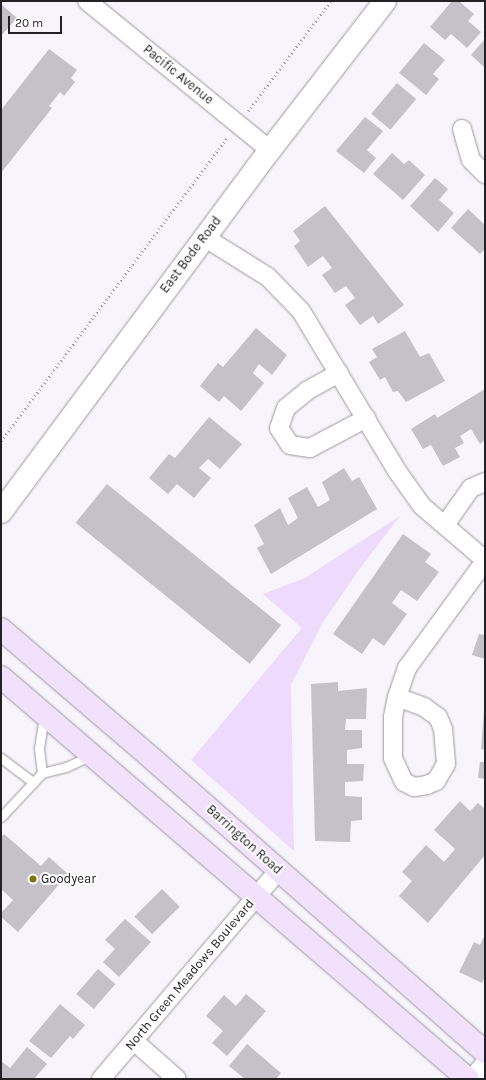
<!DOCTYPE html>
<style>
body{margin:0}
#map{position:relative;width:486px;height:1080px;overflow:hidden;background:#f8f4fb;font-family:Karla,sans-serif}
div>[style]{position:absolute}
.green>*{inset:0;background:#eedafc}
.building>*{inset:0;background:#c5c1c8;transform-origin:0 0}
.path>*{height:2.5px;margin-top:-1.25px;transform-origin:0;background:repeating-linear-gradient(90deg,#a29fa4 0 1px,transparent 0 4px)}
.roads{filter:drop-shadow(0 0 1px #9a979d) drop-shadow(0 0 1px #9a979d)}
.service>*{height:9px;margin:-4.5px;padding:0 4.5px;transform-origin:4.5px;border-radius:4.5px;background:#fff}
.minor>*{height:18px;margin:-9px;padding:0 9px;transform-origin:9px;border-radius:9px;background:#fff}
.tertiary>*{height:22px;margin:-11px;padding:0 11px;transform-origin:11px;border-radius:11px;background:#fff}
.secondary>*{height:22px;margin:-11px;padding:0 11px;transform-origin:11px;border-radius:11px;background:#f2e1fd}
.dots>*{width:11px;height:11px;translate:-50% -50%;box-sizing:border-box;border:2px solid #fff;border-radius:50%}
span{translate:-50% -50%;white-space:nowrap;text-align:center;line-height:1.15;-webkit-text-stroke:4px #fff;paint-order:stroke}
.street-label{font-size:13px;color:#222123}
.poi-label{font-size:13px;color:#222123}
.left{translate:0 -50%;text-align:left}
.frame{position:absolute;inset:0;border:2px solid #222123;pointer-events:none}
.scale{position:absolute;left:8px;top:16px;width:54px;height:18px;box-sizing:border-box;border:2px solid #222123;border-top:0;padding-left:5px;font-size:12px;line-height:14px;white-space:nowrap;color:#222123;-webkit-text-stroke:3px #fff;paint-order:stroke}
</style>
<div id="map">
<div class="green">
<div style="clip-path:polygon(400px 516px,361px 567px,323px 622px,291px 685px,294px 851px,191px 760px,302px 628px,263px 594px,305px 578px)"></div>
</div>
<div class="building">
<div style="clip-path:polygon(452px 1px,459px 1px,474px 14px,468px 21px,481px 32px,467px 48px,451px 34px,445px 40px,430px 27px)"></div>
<div style="clip-path:polygon(1px 4px,17px 18px,1px 36px)"></div>
<div style="clip-path:polygon(485px 39px,485px 68px,471px 55px)"></div>
<div style="clip-path:polygon(424px 43px,445px 60px,433px 74px,439px 79px,426px 95px,399px 73px)"></div>
<div style="clip-path:polygon(49px 49px,77px 70px,71px 78px,75px 82px,64px 96px,60px 92px,49px 106px,52px 108px,1px 173px,1px 110px)"></div>
<div style="left:397px;top:83px;width:25px;height:40px;rotate:40deg"></div>
<div style="clip-path:polygon(365px 117px,383px 131px,367px 150px,376px 158px,364px 173px,336px 151px)"></div>
<div style="clip-path:polygon(392px 153px,404px 164px,409px 160px,425px 175px,403px 200px,373px 174px)"></div>
<div style="clip-path:polygon(435px 178px,448px 189px,439px 200px,454px 213px,438px 232px,410px 206px)"></div>
<div style="clip-path:polygon(325px 206px,404px 305px,378px 324px,373px 316px,360px 325px,345px 305px,355px 298px,346px 286px,335px 293px,322px 275px,332px 268px,323px 256px,308px 267px,294px 246px,300px 241px,293px 231px)"></div>
<div style="clip-path:polygon(468px 209px,485px 225px,485px 249px,480px 254px,451px 228px)"></div>
<div style="clip-path:polygon(256px 328px,287px 355px,272px 375px,259px 364px,253px 373px,264px 383px,241px 411px,224px 396px,219px 402px,200px 386px,218px 363px,223px 367px)"></div>
<div style="clip-path:polygon(405px 331px,420px 357px,429px 353px,445px 381px,406px 402px,398px 391px,393px 392px,385px 377px,380px 380px,369px 362px,377px 357px,372px 349px)"></div>
<div style="clip-path:polygon(485px 389px,485px 440px,480px 444px,471px 429px,460px 436px,464px 443px,455px 448px,460px 457px,443px 466px,431px 445px,423px 449px,411px 429px,435px 414px,437px 418px)"></div>
<div style="clip-path:polygon(209px 417px,242px 444px,220px 469px,208px 459px,199px 468px,211px 478px,194px 498px,177px 484px,168px 494px,149px 478px,169px 454px,175px 458px)"></div>
<div style="clip-path:polygon(344px 468px,352px 481px,359px 477px,377px 509px,271px 574px,257px 548px,264px 544px,254px 525px,280px 508px,288px 525px,298px 518px,288px 498px,307px 487px,318px 507px,330px 500px,322px 482px)"></div>
<div style="left:107px;top:484px;width:224px;height:50px;rotate:39deg"></div>
<div style="clip-path:polygon(403px 534px,431px 554px,425px 562px,439px 572px,417px 601px,401px 590px,392px 603px,407px 614px,384px 646px,373px 638px,362px 654px,333px 634px)"></div>
<div style="clip-path:polygon(479px 634px,485px 635px,485px 659px,472px 655px)"></div>
<div style="clip-path:polygon(338px 682px,338px 691px,367px 688px,366px 719px,346px 719px,345px 730px,362px 730px,362px 748px,347px 750px,347px 764px,364px 764px,363px 781px,345px 782px,345px 796px,362px 797px,362px 820px,351px 821px,350px 842px,315px 841px,311px 684px)"></div>
<div style="clip-path:polygon(484px 711px,485px 711px,485px 750px,481px 749px)"></div>
<div style="clip-path:polygon(480px 762px,485px 762px,485px 779px,478px 778px)"></div>
<div style="clip-path:polygon(460px 801px,470px 811px,478px 803px,485px 809px,485px 855px,428px 923px,399px 896px,412px 881px,402px 872px,426px 845px,444px 862px,455px 849px,434px 830px)"></div>
<div style="clip-path:polygon(4px 834px,41px 866px,49px 857px,68px 874px,18px 932px,1px 917px,1px 913px,13px 900px,1px 889px,1px 838px)"></div>
<div style="left:162px;top:889px;width:25px;height:39px;rotate:45deg"></div>
<div style="clip-path:polygon(125px 919px,151px 942px,119px 977px,103px 962px,115px 949px,105px 940px)"></div>
<div style="clip-path:polygon(485px 935px,485px 977px,482px 983px,459px 972px,474px 942px,480px 945px)"></div>
<div style="left:98px;top:969px;width:23px;height:33px;rotate:41deg"></div>
<div style="clip-path:polygon(246px 994px,266px 1011px,227px 1056px,212px 1043px,223px 1031px,206px 1016px,224px 995px,236px 1006px)"></div>
<div style="clip-path:polygon(60px 1004px,85px 1025px,73px 1039px,70px 1036px,51px 1058px,29px 1041px)"></div>
<div style="clip-path:polygon(247px 1044px,281px 1073px,276px 1079px,245px 1079px,229px 1066px)"></div>
<div style="clip-path:polygon(27px 1047px,47px 1064px,34px 1079px,1px 1079px,1px 1061px,10px 1068px)"></div>
</div>
<div class="path">
<div style="left:248px;top:111px;width:138px;rotate:-53deg"></div>
<div style="left:1px;top:441px;width:379px;rotate:-53.3deg"></div>
</div>
<div class="roads">
<div class="service">
<div style="left:1px;top:758px;width:40px;rotate:37deg"></div>
<div style="left:42px;top:773px;width:25px;rotate:-97deg"></div>
<div style="left:39px;top:748px;width:33px;rotate:-81deg"></div>
<div style="left:1px;top:817px;width:60px;rotate:-47deg"></div>
<div style="left:42px;top:773px;width:25px;rotate:-14deg"></div>
<div style="left:66px;top:767px;width:29px;rotate:-25deg"></div>
</div>
<div class="minor">
<div style="left:87px;top:1px;width:236px;rotate:39.2deg"></div>
<div style="left:462px;top:129px;width:32px;rotate:74deg"></div>
<div style="left:471px;top:160px;width:20px;rotate:45deg"></div>
<div style="left:204px;top:237px;width:75px;rotate:32deg"></div>
<div style="left:268px;top:277px;width:47px;rotate:45.9deg"></div>
<div style="left:301px;top:311px;width:187px;rotate:59deg"></div>
<div style="left:397px;top:471px;width:43px;rotate:54.5deg"></div>
<div style="left:422px;top:506px;width:83px;rotate:40.6deg"></div>
<div style="left:339px;top:373px;width:37px;rotate:151deg"></div>
<div style="left:307px;top:391px;width:27px;rotate:141deg"></div>
<div style="left:286px;top:408px;width:21px;rotate:109deg"></div>
<div style="left:279px;top:428px;width:20px;rotate:57deg"></div>
<div style="left:290px;top:445px;width:20px;rotate:9deg"></div>
<div style="left:310px;top:448px;width:64px;rotate:-27.8deg"></div>
<div style="left:445px;top:525px;width:45px;rotate:-54.9deg"></div>
<div style="left:471px;top:488px;width:15px;rotate:-23deg"></div>
<div style="left:397px;top:697px;width:29px;rotate:20deg"></div>
<div style="left:424px;top:707px;width:17px;rotate:36deg"></div>
<div style="left:438px;top:717px;width:13px;rotate:67deg"></div>
<div style="left:443px;top:729px;width:35px;rotate:85deg"></div>
<div style="left:446px;top:764px;width:20px;rotate:120deg"></div>
<div style="left:436px;top:781px;width:10px;rotate:156deg"></div>
<div style="left:427px;top:785px;width:13px;rotate:171deg"></div>
<div style="left:414px;top:787px;width:11px;rotate:-153deg"></div>
<div style="left:404px;top:782px;width:26px;rotate:-115deg"></div>
<div style="left:393px;top:758px;width:41px;rotate:-90deg"></div>
<div style="left:393px;top:717px;width:20px;rotate:-79deg"></div>
<div style="left:397px;top:697px;width:31px;rotate:-71deg"></div>
<div style="left:407px;top:668px;width:132px;rotate:-53.9deg"></div>
<div style="left:134px;top:1041px;width:57px;rotate:41.5deg"></div>
<div style="left:101px;top:1079px;width:275px;rotate:-49.6deg"></div>
<div style="left:472px;top:1079px;width:21px;rotate:-51deg"></div>
</div>
<div class="tertiary">
<div style="left:1px;top:512px;width:451px;rotate:-53.4deg"></div>
<div style="left:270px;top:150px;width:188px;rotate:-52.3deg"></div>
</div>
<div class="secondary">
<div style="left:1px;top:629px;width:204px;rotate:40.6deg"></div>
<div style="left:156px;top:762px;width:439px;rotate:41.4deg"></div>
<div style="left:1px;top:677px;width:616px;rotate:40.72deg"></div>
</div>
</div>
<div class="dots">
<div style="left:33px;top:879px;background:#7e7212"></div>
</div>
<div class="street-label">
<span style="left:178px;top:75px;rotate:39deg">Pacific Avenue</span>
<span style="left:191px;top:255px;rotate:-53deg">East Bode Road</span>
<span style="left:244px;top:840px;rotate:42deg">Barrington Road</span>
<span style="left:190px;top:975px;rotate:-50deg">North Green Meadows Boulevard</span>
</div>
<div class="poi-label">
<span class="left" style="left:41px;top:879px">Goodyear</span>
</div>
<div class="frame"></div>
<div class="scale">20 m</div>
</div>
